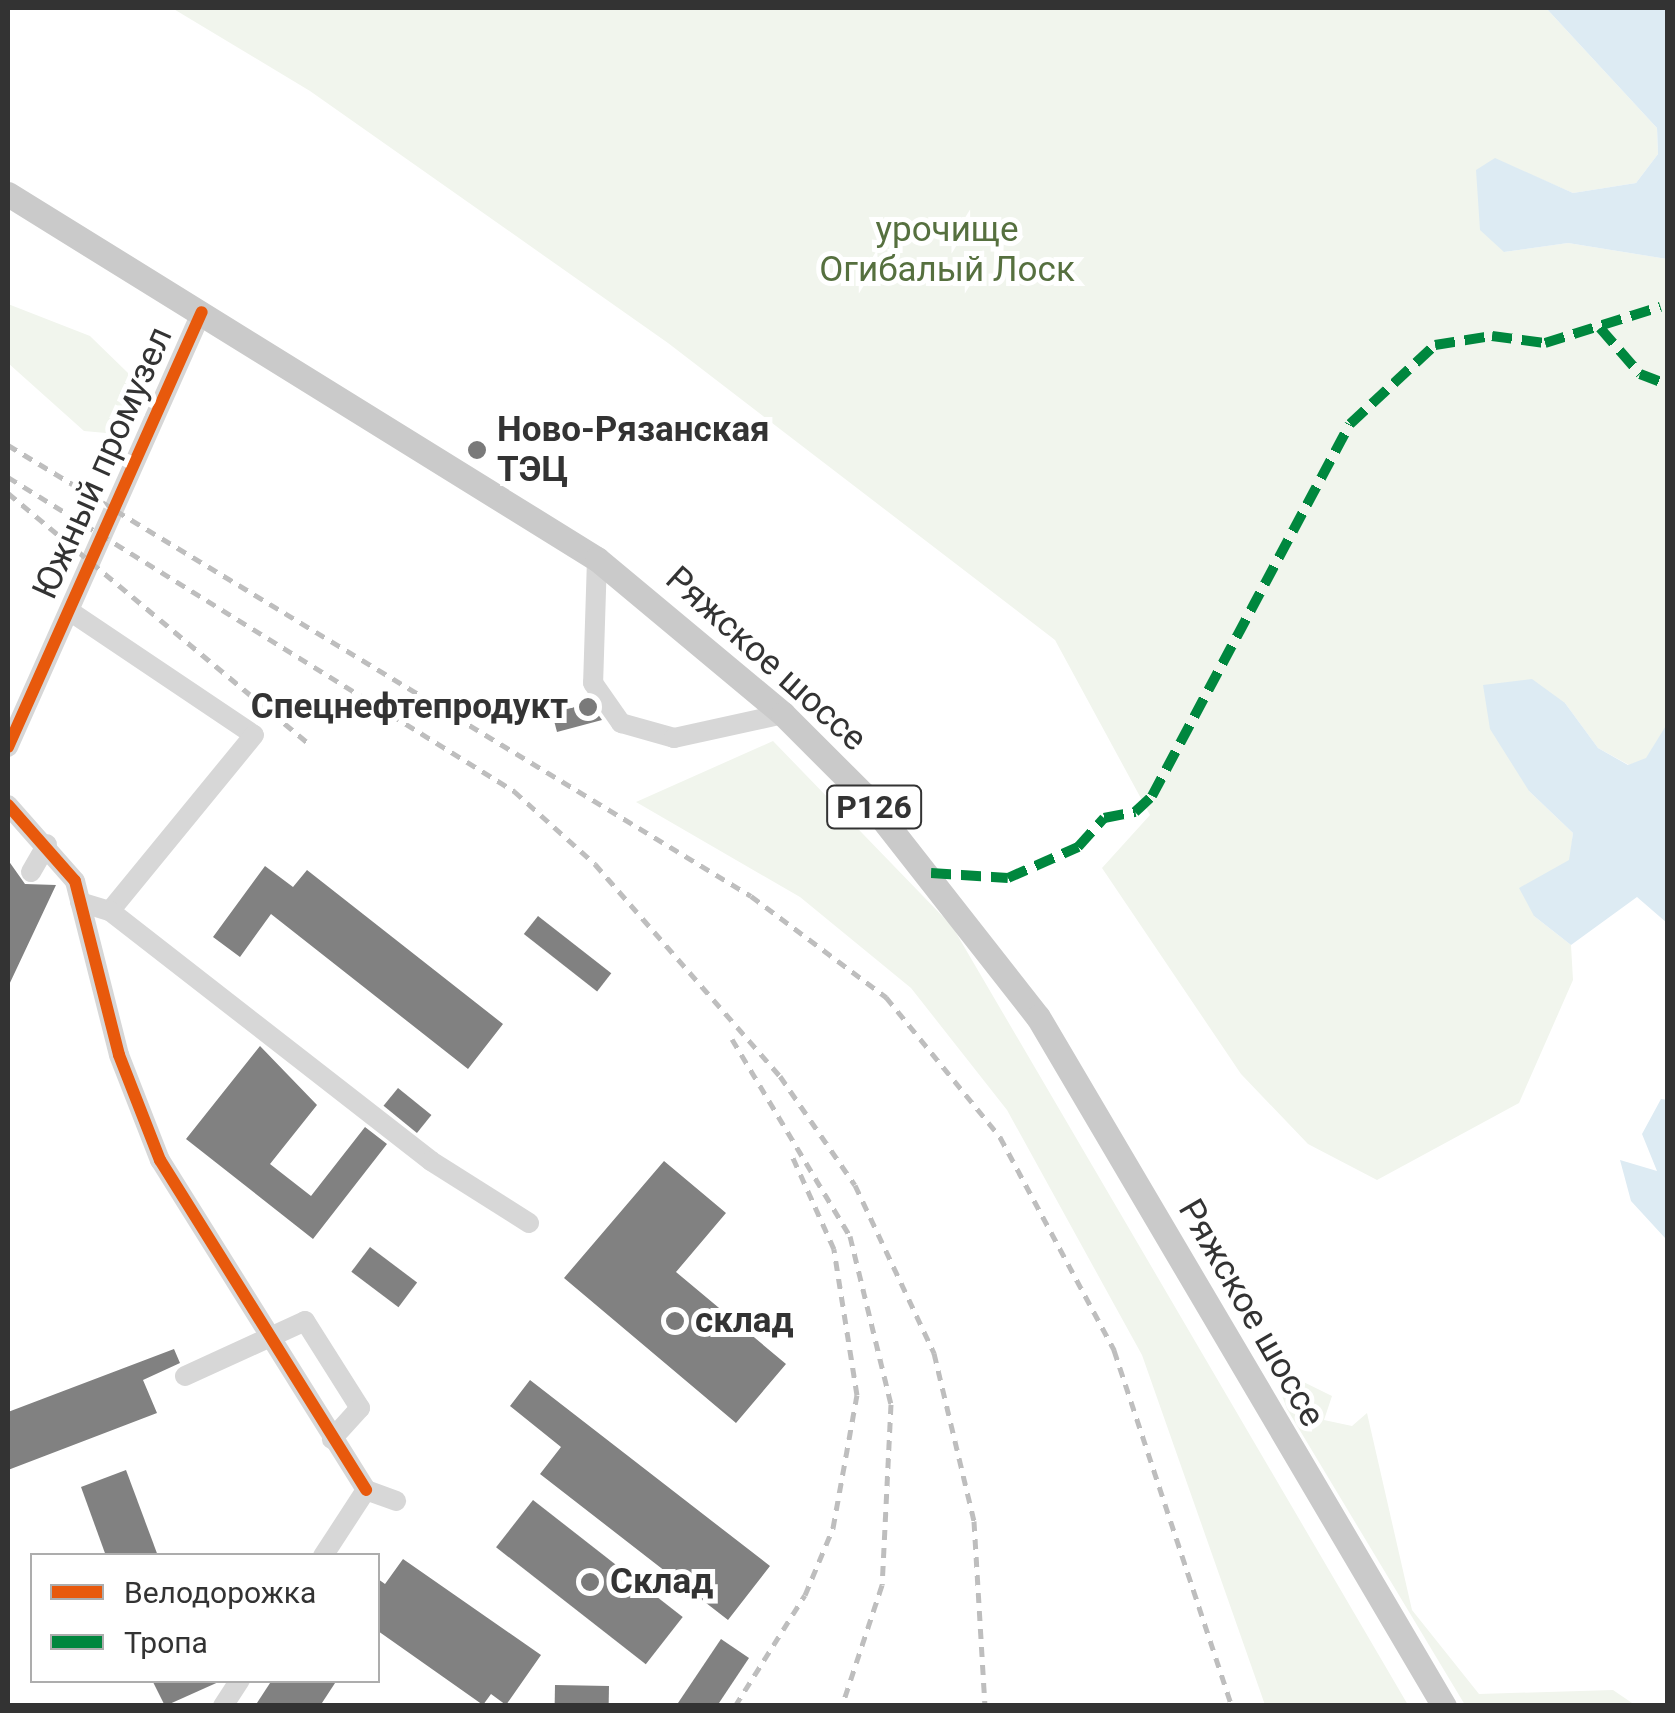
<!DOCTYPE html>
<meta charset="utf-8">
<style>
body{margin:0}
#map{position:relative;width:1675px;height:1713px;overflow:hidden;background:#fff;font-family:Roboto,sans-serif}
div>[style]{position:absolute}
.green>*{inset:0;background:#f1f5ed}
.water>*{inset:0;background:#ddebf3}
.building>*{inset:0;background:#818181;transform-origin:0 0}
.minor>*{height:20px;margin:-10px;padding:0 10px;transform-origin:10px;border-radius:10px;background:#d7d7d7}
.major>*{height:25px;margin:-12.5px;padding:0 12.5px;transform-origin:12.5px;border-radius:12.5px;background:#cacaca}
.rail>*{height:5px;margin-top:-2.5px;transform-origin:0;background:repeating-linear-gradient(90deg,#bebebe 0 10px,transparent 0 18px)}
.quiet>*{height:10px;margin-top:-5px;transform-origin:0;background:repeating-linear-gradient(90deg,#00873e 0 20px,transparent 0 30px)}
.cycleway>*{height:12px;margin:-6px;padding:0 6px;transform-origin:6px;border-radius:6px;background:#e8590c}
.dots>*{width:28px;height:28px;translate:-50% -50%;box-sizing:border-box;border:5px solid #fff;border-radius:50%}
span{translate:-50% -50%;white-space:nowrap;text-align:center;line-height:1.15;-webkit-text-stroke:10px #fff;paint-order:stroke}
.shield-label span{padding:2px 8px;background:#fff;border:2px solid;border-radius:8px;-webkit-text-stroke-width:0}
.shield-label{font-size:32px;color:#333;font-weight:700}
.park-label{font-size:35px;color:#56703f}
.poi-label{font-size:35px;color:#333;font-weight:700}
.left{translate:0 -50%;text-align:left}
.right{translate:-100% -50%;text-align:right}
.street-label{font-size:35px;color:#333}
.frame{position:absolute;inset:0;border:10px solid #333;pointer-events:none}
.legend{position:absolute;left:30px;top:1553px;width:350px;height:130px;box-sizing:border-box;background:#fff;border:2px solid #adadad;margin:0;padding:12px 18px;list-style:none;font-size:30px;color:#333}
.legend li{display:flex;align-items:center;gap:20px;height:50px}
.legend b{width:50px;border:2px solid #adadad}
</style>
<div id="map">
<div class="green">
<div style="clip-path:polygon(172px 8px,1546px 8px,1657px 128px,1658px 154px,1636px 183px,1573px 193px,1495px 159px,1504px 252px,1568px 243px,1667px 259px,1668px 724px,1646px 759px,1629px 765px,1598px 748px,1565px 703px,1529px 791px,1573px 833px,1570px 860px,1534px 916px,1571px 945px,1573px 980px,1519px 1103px,1377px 1180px,1308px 1144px,1241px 1074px,1102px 868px,1150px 815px,1055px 640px,668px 343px,310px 91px)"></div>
<div style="clip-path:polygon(8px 304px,90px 336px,128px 373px,131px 413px,106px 433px,84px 431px,8px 363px)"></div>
<div style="clip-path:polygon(773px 741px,952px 926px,1408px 1705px,1265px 1705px,1142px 1355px,1007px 1110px,911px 988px,800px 897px,636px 802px)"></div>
<div style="clip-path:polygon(1271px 1366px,1332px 1396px,1324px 1420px,1352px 1426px,1367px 1413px,1412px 1610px,1479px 1694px,1613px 1690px,1635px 1705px,1465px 1705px,1287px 1409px)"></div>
</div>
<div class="water">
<div style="clip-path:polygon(1546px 8px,1667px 8px,1667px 259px,1568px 243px,1504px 252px,1480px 230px,1476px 170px,1495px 158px,1573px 193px,1636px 183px,1658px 154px,1657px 128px)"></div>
<div style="clip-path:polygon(1532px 679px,1565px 703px,1598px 748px,1628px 765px,1646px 758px,1667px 724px,1667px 923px,1637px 897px,1571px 945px,1534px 916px,1519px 888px,1569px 860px,1573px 833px,1529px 791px,1490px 729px,1483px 685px)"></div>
<div style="clip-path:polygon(1661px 1099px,1668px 1100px,1665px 1238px,1631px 1201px,1620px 1160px,1657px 1171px,1642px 1134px)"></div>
</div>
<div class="building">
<div style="clip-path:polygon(590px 703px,602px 720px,557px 732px,552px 713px)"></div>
<div style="clip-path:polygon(8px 860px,25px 884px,56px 885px,8px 987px)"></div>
<div style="clip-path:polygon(265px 866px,293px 887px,307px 870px,503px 1024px,468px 1069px,271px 914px,240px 957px,213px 937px)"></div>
<div style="left:538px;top:916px;width:93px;height:23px;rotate:38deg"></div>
<div style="clip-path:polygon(260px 1046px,317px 1105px,270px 1164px,311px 1196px,365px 1127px,387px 1144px,313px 1239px,186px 1139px)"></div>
<div style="left:398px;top:1088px;width:43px;height:23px;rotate:39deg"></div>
<div style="clip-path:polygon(664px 1161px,726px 1213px,676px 1272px,786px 1364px,736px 1423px,564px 1278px)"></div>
<div style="left:370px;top:1247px;width:59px;height:31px;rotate:37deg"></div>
<div style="clip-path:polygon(174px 1349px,180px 1363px,143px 1380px,157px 1413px,8px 1470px,8px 1412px)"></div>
<div style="clip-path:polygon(530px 1380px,770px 1566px,728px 1620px,540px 1474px,561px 1447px,510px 1406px)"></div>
<div style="clip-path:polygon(126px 1470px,158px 1556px,106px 1556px,81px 1487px)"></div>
<div style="left:533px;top:1500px;width:190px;height:60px;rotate:38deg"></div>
<div style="clip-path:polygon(403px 1559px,541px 1655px,506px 1705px,491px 1694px,483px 1705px,378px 1631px,378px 1579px,385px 1584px)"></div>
<div style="clip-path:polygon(721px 1639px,749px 1658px,717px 1706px,676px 1706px)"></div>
<div style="clip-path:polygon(152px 1680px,223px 1680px,165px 1706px)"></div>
<div style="clip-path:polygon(272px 1680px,337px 1680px,320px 1706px,255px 1706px)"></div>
<div style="left:555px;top:1685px;width:54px;height:21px;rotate:1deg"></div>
</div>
<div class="minor">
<div style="left:597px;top:559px;width:124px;rotate:91.8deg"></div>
<div style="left:593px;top:683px;width:49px;rotate:55deg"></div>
<div style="left:621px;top:723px;width:55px;rotate:15.8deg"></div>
<div style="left:674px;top:738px;width:112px;rotate:-12.4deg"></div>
<div style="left:71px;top:612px;width:220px;rotate:33.9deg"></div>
<div style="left:254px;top:735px;width:227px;rotate:129.3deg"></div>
<div style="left:8px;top:747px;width:476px;rotate:-66deg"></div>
<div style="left:8px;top:805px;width:101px;rotate:48.6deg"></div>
<div style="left:75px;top:881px;width:179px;rotate:75.8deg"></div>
<div style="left:119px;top:1055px;width:113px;rotate:68.7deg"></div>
<div style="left:160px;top:1160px;width:389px;rotate:58deg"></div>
<div style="left:366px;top:1490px;width:32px;rotate:20deg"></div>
<div style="left:31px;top:872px;width:32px;rotate:-60deg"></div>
<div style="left:80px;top:902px;width:31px;rotate:17deg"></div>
<div style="left:110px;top:911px;width:407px;rotate:37.9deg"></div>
<div style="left:431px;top:1161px;width:116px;rotate:32.3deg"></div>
<div style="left:185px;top:1376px;width:132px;rotate:-24.6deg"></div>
<div style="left:305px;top:1321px;width:103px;rotate:57.7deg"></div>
<div style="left:360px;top:1408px;width:42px;rotate:132.1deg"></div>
<div style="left:323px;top:1556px;width:79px;rotate:-56.9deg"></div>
<div style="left:223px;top:1706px;width:31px;rotate:-57deg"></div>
</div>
<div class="major">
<div style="left:8px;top:194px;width:693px;rotate:31.79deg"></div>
<div style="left:597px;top:559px;width:242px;rotate:39.8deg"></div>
<div style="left:783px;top:714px;width:113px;rotate:45deg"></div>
<div style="left:863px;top:794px;width:283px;rotate:51.9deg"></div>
<div style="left:1038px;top:1017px;width:800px;rotate:59.49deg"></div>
</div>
<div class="rail">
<div style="left:8px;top:445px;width:869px;rotate:31.26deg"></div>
<div style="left:751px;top:896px;width:169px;rotate:36.8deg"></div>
<div style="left:886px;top:997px;width:181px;rotate:50.8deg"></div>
<div style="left:1000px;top:1137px;width:242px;rotate:61.8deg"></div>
<div style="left:1114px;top:1350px;width:375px;rotate:71.7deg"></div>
<div style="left:8px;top:477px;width:596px;rotate:31.82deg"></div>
<div style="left:514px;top:791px;width:109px;rotate:42deg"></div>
<div style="left:595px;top:864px;width:281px;rotate:48.9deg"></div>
<div style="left:780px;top:1076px;width:132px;rotate:55.5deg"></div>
<div style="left:855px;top:1185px;width:186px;rotate:64.8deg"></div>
<div style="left:934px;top:1353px;width:173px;rotate:76.6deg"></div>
<div style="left:974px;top:1521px;width:185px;rotate:86.6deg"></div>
<div style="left:8px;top:493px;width:389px;rotate:39.8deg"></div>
<div style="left:732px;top:1039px;width:230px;rotate:59.1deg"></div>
<div style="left:850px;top:1236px;width:173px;rotate:76.3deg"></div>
<div style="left:891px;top:1404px;width:181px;rotate:92.8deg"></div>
<div style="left:882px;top:1585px;width:127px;rotate:108.3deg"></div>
<div style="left:735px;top:1706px;width:131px;rotate:-57.8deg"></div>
<div style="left:805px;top:1595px;width:73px;rotate:-67.3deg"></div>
<div style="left:833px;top:1528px;width:135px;rotate:-79.8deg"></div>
<div style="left:857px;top:1395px;width:148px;rotate:-99deg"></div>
<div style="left:834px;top:1249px;width:107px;rotate:-114.2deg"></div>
</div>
<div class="quiet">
<div style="left:1600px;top:328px;width:61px;rotate:49deg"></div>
<div style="left:1640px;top:374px;width:30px;rotate:21deg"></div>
<div style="left:931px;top:873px;width:77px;rotate:3.7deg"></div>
<div style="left:1008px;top:878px;width:77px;rotate:-23.9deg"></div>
<div style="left:1078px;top:847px;width:39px;rotate:-48deg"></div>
<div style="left:1104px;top:818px;width:32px;rotate:-11deg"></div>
<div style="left:1135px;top:812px;width:23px;rotate:-43deg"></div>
<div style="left:1152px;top:796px;width:421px;rotate:-62deg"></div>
<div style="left:1350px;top:424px;width:116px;rotate:-42.9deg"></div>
<div style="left:1435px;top:345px;width:58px;rotate:-9deg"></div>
<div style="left:1492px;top:336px;width:53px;rotate:7.5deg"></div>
<div style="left:1545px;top:343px;width:121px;rotate:-17.4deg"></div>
</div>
<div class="cycleway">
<div style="left:8px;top:747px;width:476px;rotate:-66deg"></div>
<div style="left:8px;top:805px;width:101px;rotate:48.6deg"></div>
<div style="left:75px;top:881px;width:179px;rotate:75.8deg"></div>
<div style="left:119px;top:1055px;width:113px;rotate:68.7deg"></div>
<div style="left:160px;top:1160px;width:389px;rotate:58deg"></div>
</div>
<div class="dots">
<div style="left:477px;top:450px;background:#7a7a7a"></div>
<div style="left:588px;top:707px;background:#7a7a7a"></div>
<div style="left:675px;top:1321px;background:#7a7a7a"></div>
<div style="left:590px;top:1582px;background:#7a7a7a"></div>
</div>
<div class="shield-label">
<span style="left:874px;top:807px">Р126</span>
</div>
<div class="park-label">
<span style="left:947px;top:250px">урочище<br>Огибалый Лоск</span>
</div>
<div class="poi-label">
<span class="left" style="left:497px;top:450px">Ново-Рязанская<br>ТЭЦ</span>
<span class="right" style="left:568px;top:707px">Спецнефтепродукт</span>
<span class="left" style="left:695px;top:1321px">склад</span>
<span class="left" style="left:610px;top:1582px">Склад</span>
</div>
<div class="street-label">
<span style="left:103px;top:463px;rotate:-66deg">Южный промузел</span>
<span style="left:766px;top:659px;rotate:42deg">Ряжское шоссе</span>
<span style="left:1251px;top:1313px;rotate:60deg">Ряжское шоссе</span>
</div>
<div class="frame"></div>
<ul class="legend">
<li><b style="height:12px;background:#e8590c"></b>Велодорожка</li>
<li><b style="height:12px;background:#00873e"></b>Тропа</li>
</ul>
</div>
